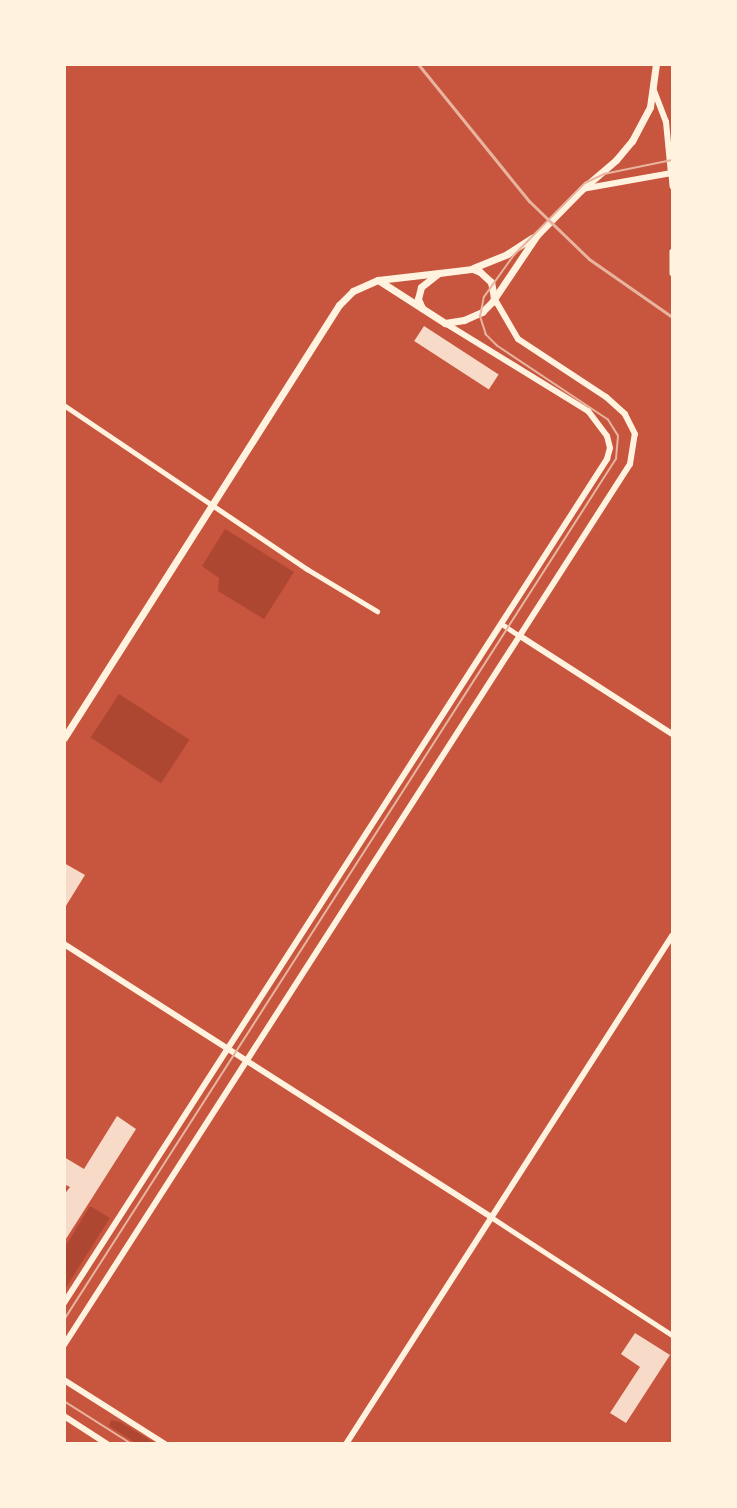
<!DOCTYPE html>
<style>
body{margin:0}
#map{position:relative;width:737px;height:1508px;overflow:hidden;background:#c8553d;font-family:Montserrat,sans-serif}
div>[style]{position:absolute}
.green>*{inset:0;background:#ae4732;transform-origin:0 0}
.building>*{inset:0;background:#f7dbc8;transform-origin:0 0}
.minor>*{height:4.5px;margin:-2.25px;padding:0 2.25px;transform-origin:2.25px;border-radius:2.25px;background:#fff3e0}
.secondary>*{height:6px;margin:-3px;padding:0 3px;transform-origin:3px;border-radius:3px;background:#fff3e0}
.primary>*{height:7px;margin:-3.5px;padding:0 3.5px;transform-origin:3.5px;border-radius:3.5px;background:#fff3e0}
.tram>*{height:1.5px;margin:-0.75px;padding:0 0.75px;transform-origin:0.75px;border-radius:0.75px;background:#e9b49f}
.rail>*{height:3px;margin:-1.5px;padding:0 1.5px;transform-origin:1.5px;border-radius:1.5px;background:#e9b49f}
span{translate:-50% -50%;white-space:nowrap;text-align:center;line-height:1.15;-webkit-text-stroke:4.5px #fff3e0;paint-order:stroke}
.frame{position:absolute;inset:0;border:66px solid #fff3e0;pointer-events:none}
</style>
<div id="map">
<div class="green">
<div style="clip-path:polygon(225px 529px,294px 572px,264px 619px,218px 591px,219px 578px,202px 566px)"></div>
<div style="left:119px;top:694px;width:84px;height:52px;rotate:33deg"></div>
<div style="clip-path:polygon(90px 1206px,110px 1218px,65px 1289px,65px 1247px)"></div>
<div style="clip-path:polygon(111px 1420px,120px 1422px,155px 1443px,136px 1443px,109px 1426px)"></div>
</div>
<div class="building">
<div style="left:424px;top:326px;width:89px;height:18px;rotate:33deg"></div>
<div style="clip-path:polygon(64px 863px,85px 875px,64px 909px)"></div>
<div style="clip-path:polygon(117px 1116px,136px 1129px,64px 1242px,64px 1195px,70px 1187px,64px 1184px,64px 1157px,84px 1169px)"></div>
<div style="clip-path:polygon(635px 1333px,670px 1355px,626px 1423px,610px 1413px,640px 1367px,621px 1354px)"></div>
</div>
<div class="minor">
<div style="left:671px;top:174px;width:12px;rotate:85deg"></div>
<div style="left:672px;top:251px;width:22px;rotate:90deg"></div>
<div style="left:64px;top:405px;width:293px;rotate:34deg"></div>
<div style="left:307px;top:569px;width:82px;rotate:31deg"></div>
<div style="left:502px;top:624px;width:22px;rotate:34deg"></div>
<div style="left:491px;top:1217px;width:216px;rotate:33.1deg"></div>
</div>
<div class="secondary">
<div style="left:653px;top:88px;width:36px;rotate:69deg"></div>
<div style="left:666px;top:122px;width:52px;rotate:84.5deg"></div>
<div style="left:582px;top:189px;width:91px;rotate:-10.1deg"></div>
<div style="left:520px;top:636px;width:181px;rotate:32.8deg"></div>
<div style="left:64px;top:944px;width:507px;rotate:32.59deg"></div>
<div style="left:64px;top:1303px;width:1004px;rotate:-57.24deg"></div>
<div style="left:607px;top:459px;width:11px;rotate:-75deg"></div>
<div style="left:610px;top:448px;width:12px;rotate:-104deg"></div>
<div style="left:607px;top:436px;width:31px;rotate:-127deg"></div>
<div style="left:588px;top:411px;width:168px;rotate:-148.4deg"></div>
<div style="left:64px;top:1345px;width:1047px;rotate:-57.28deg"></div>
<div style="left:630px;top:464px;width:30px;rotate:-81deg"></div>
<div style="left:635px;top:434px;width:22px;rotate:-117deg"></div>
<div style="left:625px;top:414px;width:25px;rotate:-138deg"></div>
<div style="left:606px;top:397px;width:105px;rotate:-146.6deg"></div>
<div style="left:518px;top:339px;width:48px;rotate:-120.3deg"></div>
<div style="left:64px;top:1380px;width:120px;rotate:32.4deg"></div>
<div style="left:64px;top:1416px;width:51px;rotate:33.1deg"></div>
<div style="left:346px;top:1444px;width:604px;rotate:-57.31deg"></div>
</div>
<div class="primary">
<div style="left:473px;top:268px;width:37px;rotate:-22deg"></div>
<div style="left:507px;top:254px;width:30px;rotate:-33deg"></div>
<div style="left:378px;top:280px;width:80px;rotate:32.7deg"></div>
<div style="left:445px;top:323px;width:19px;rotate:-9deg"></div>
<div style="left:464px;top:320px;width:20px;rotate:-24deg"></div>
<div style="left:482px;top:312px;width:14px;rotate:-45deg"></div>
<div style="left:492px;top:302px;width:81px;rotate:-56.1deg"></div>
<div style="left:537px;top:235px;width:63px;rotate:-45.6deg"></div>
<div style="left:581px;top:190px;width:46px;rotate:-40.6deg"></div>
<div style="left:616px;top:160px;width:25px;rotate:-50deg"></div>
<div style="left:632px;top:141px;width:38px;rotate:-62deg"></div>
<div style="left:650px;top:107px;width:43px;rotate:-82.1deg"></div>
<div style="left:422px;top:308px;width:10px;rotate:-114deg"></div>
<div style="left:418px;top:299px;width:12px;rotate:-76deg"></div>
<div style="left:421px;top:287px;width:23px;rotate:-38deg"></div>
<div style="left:439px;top:273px;width:34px;rotate:-7deg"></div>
<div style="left:473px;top:269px;width:8px;rotate:23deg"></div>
<div style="left:480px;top:272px;width:15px;rotate:42deg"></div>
<div style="left:491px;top:282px;width:16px;rotate:79deg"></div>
<div style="left:64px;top:738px;width:513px;rotate:-57.58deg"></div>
<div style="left:339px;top:305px;width:20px;rotate:-45deg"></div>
<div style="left:353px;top:291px;width:27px;rotate:-24deg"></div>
<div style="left:378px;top:280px;width:61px;rotate:-6.5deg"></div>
</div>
<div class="tram">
<div style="left:64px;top:1320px;width:1023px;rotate:-57.34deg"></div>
<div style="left:616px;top:459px;width:23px;rotate:-85deg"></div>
<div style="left:618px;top:436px;width:19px;rotate:-122deg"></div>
<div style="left:608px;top:420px;width:133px;rotate:-146.3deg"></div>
<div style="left:497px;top:346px;width:16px;rotate:-135deg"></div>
<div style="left:486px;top:335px;width:19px;rotate:-108deg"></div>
<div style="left:480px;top:317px;width:20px;rotate:-79deg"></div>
<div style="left:484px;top:297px;width:52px;rotate:-54.5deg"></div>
<div style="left:514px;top:255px;width:101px;rotate:-45.4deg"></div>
<div style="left:585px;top:183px;width:21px;rotate:-25deg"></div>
<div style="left:604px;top:174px;width:69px;rotate:-11.6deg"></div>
<div style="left:64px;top:1401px;width:80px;rotate:32.3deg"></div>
</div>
<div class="rail">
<div style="left:418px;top:64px;width:176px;rotate:51deg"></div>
<div style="left:529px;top:201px;width:83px;rotate:44deg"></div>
<div style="left:589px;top:259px;width:101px;rotate:34.9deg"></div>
</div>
<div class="frame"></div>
</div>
